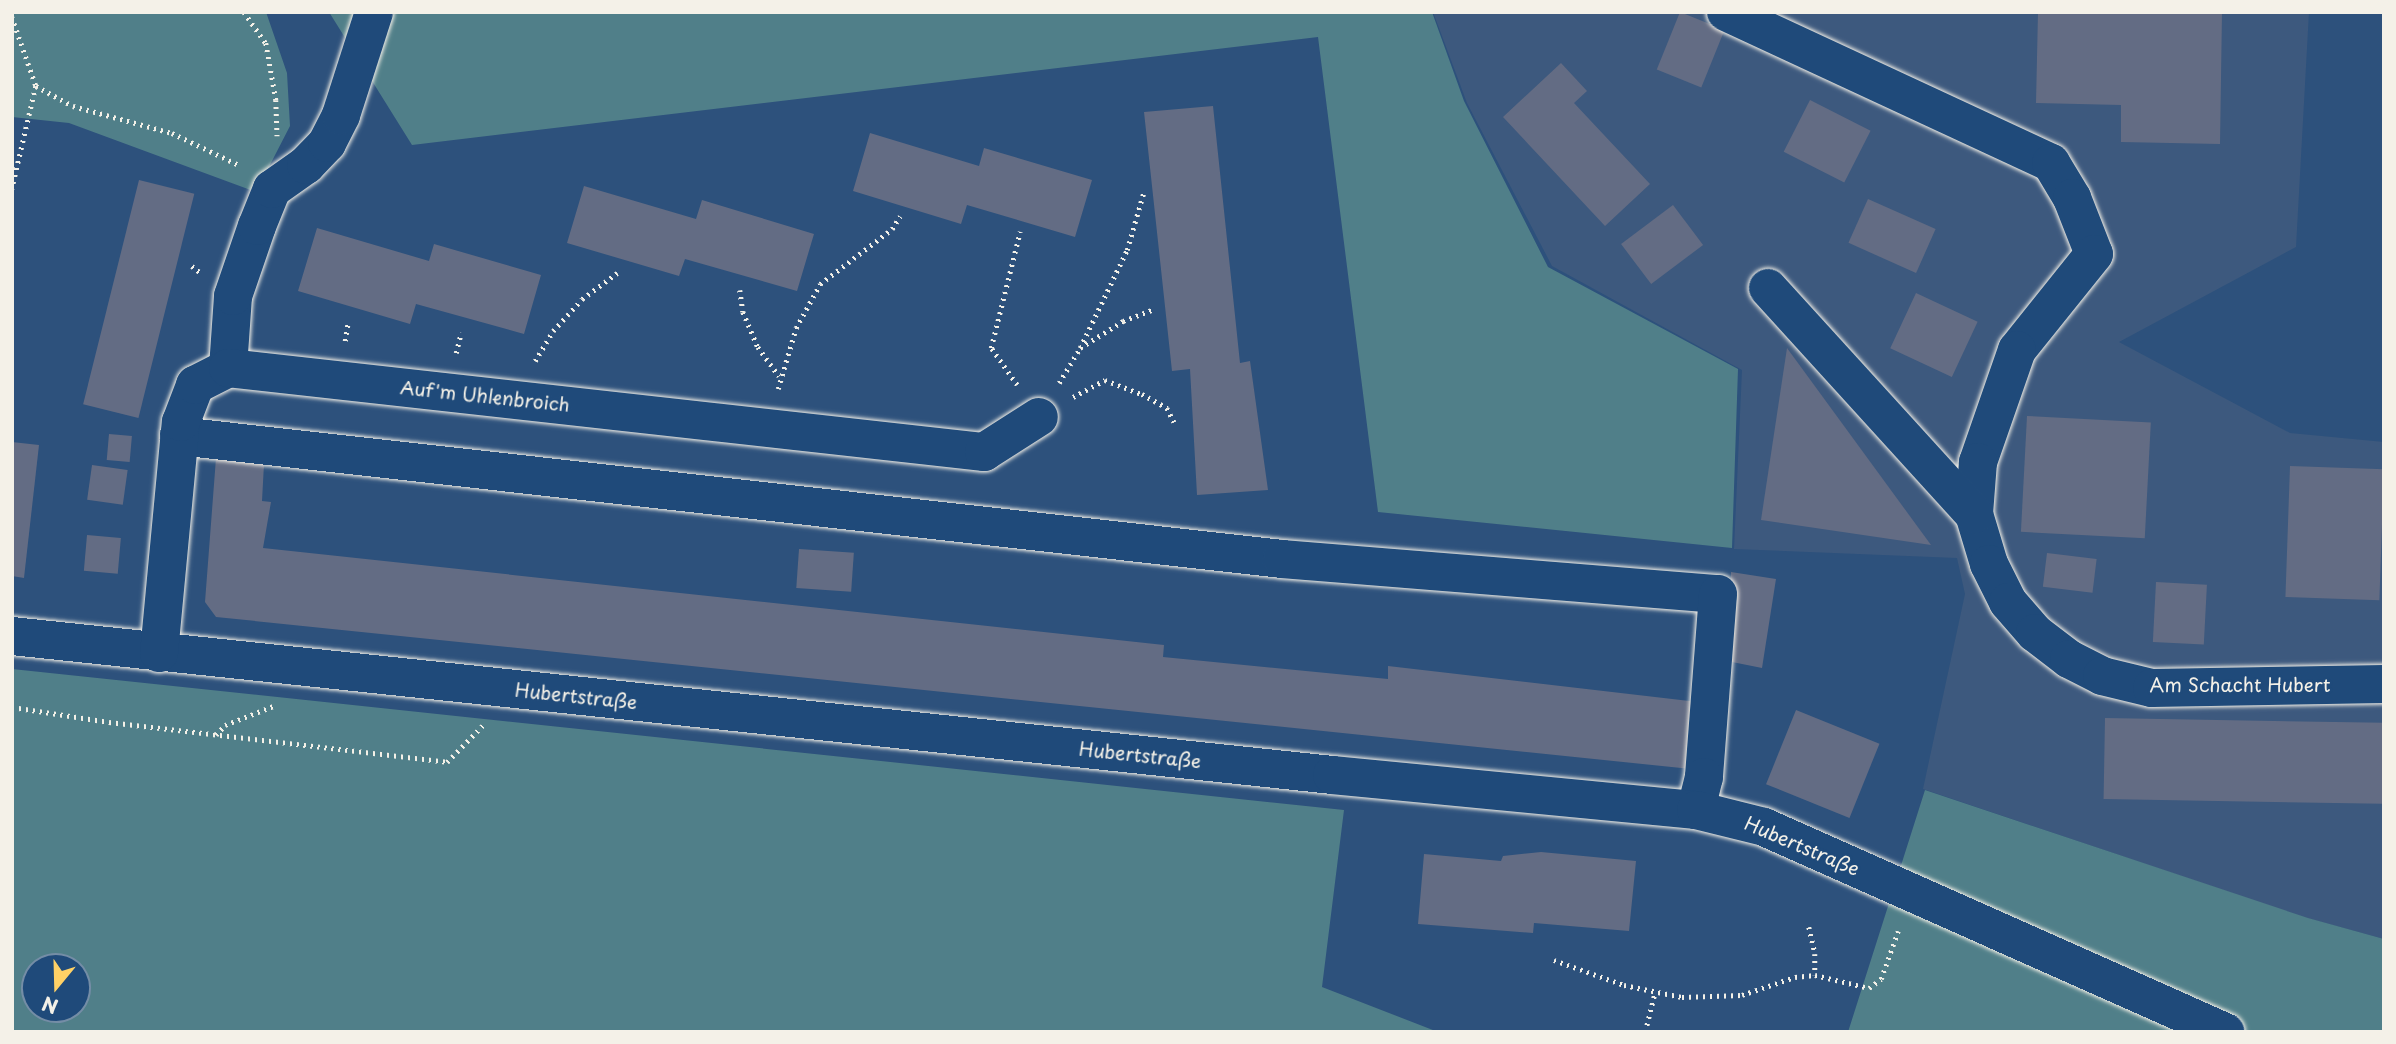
<!DOCTYPE html>
<meta charset="utf-8">
<style>
body{margin:0}
#map{position:relative;width:2396px;height:1044px;overflow:hidden;background:#2d517c;font-family:"Playpen Sans",sans-serif}
div>[style]{position:absolute}
.built>*{inset:0;background:#3d597e}
.green>*{inset:0;background:#507f89}
.building>*{inset:0;background:#636c84;transform-origin:0 0}
.path>*{height:4.5px;margin-top:-2.25px;transform-origin:0;background:repeating-linear-gradient(90deg,#f4f1e8 0 2px,transparent 0 7px)}
.roads{filter:drop-shadow(0 0 2px #f4f1e8) drop-shadow(0 0 2px #f4f1e8)}
.minor>*{height:38px;margin:-19px;padding:0 19px;transform-origin:19px;border-radius:19px;background:#1f4a7a}
span{translate:-50% -50%;white-space:nowrap;text-align:center;line-height:1.15;-webkit-text-stroke:5px #1f4a7a;paint-order:stroke}
.street-label{font-size:19px;color:#f4f1e8}
.frame{position:absolute;inset:0;border:14px solid #f4f1e8;pointer-events:none}
.north{position:absolute;left:21px;top:953px;width:70px;height:70px;box-sizing:border-box;background:#1f4a7a;border:2px solid #748da6;border-radius:50%;rotate:199deg;font-size:19px;font-weight:700;line-height:28px;text-align:center;color:#f4f1e8}
.north::after{content:'';display:block;margin:auto;width:24px;height:32px;background:#ffd166;clip-path:polygon(50% 0,100% 100%,50% 72%,0 100%)}
</style>
<div id="map">
<div class="built">
<div style="clip-path:polygon(1433px 12px,2309px 12px,2296px 247px,2119px 342px,2290px 433px,2384px 442px,2384px 939px,2303px 917px,1923px 789px,1965px 594px,1957px 558px,1734px 549px,1742px 370px,1552px 266px,1467px 103px)"></div>
</div>
<div class="green">
<div style="clip-path:polygon(12px 12px,266px 12px,287px 73px,290px 126px,256px 192px,69px 123px,12px 117px)"></div>
<div style="clip-path:polygon(329px 12px,1432px 12px,1464px 101px,1548px 267px,1738px 369px,1732px 548px,1378px 512px,1318px 37px,412px 145px)"></div>
<div style="clip-path:polygon(evenodd,12px 669px,1344px 810px,1322px 987px,1438px 1032px,12px 1032px,12px 669px,35px 967px,77px 967px,77px 1009px,35px 1009px,35px 967px)"></div>
<div style="clip-path:polygon(1925px 790px,2308px 918px,2384px 939px,2384px 1032px,1848px 1032px)"></div>
</div>
<div class="building">
<div style="left:1680px;top:12px;width:48px;height:62px;rotate:22deg"></div>
<div style="clip-path:polygon(2038px 12px,2222px 12px,2220px 144px,2121px 142px,2121px 105px,2036px 103px)"></div>
<div style="clip-path:polygon(1561px 63px,1587px 91px,1574px 103px,1650px 184px,1605px 226px,1503px 117px)"></div>
<div style="left:1810px;top:100px;width:68px;height:58px;rotate:27deg"></div>
<div style="clip-path:polygon(1213px 106px,1240px 363px,1250px 361px,1268px 490px,1197px 495px,1190px 369px,1172px 371px,1144px 112px)"></div>
<div style="clip-path:polygon(870px 133px,979px 166px,984px 148px,1092px 180px,1075px 237px,967px 205px,961px 224px,853px 191px)"></div>
<div style="left:139px;top:180px;width:57px;height:231px;rotate:14deg"></div>
<div style="clip-path:polygon(584px 186px,696px 219px,702px 200px,814px 234px,797px 291px,685px 259px,679px 276px,567px 243px)"></div>
<div style="left:1868px;top:199px;width:74px;height:48px;rotate:24deg"></div>
<div style="left:1673px;top:205px;width:50px;height:65px;rotate:53deg"></div>
<div style="clip-path:polygon(317px 228px,429px 261px,434px 244px,541px 275px,524px 334px,416px 304px,410px 324px,298px 291px)"></div>
<div style="left:1916px;top:293px;width:68px;height:61px;rotate:25deg"></div>
<div style="clip-path:polygon(1787px 348px,1931px 545px,1761px 520px)"></div>
<div style="left:2027px;top:416px;width:124px;height:116px;rotate:3deg"></div>
<div style="left:109px;top:434px;width:23px;height:26px;rotate:5deg"></div>
<div style="clip-path:polygon(12px 442px,39px 445px,24px 578px,12px 576px)"></div>
<div style="clip-path:polygon(216px 458px,264px 464px,262px 501px,271px 502px,263px 548px,1164px 645px,1163px 657px,1388px 679px,1388px 666px,1698px 702px,1691px 769px,216px 617px,205px 602px)"></div>
<div style="left:92px;top:465px;width:36px;height:35px;rotate:8deg"></div>
<div style="left:2290px;top:466px;width:94px;height:131px;rotate:2deg"></div>
<div style="left:87px;top:535px;width:34px;height:36px;rotate:5deg"></div>
<div style="left:799px;top:549px;width:55px;height:39px;rotate:4deg"></div>
<div style="left:2047px;top:553px;width:50px;height:34px;rotate:7deg"></div>
<div style="clip-path:polygon(1731px 572px,1776px 579px,1762px 668px,1727px 661px)"></div>
<div style="left:2156px;top:582px;width:51px;height:60px;rotate:3deg"></div>
<div style="left:1796px;top:710px;width:90px;height:80px;rotate:22deg"></div>
<div style="left:2105px;top:718px;width:279px;height:81px;rotate:1deg"></div>
<div style="clip-path:polygon(1541px 852px,1636px 861px,1629px 931px,1534px 923px,1533px 933px,1418px 924px,1424px 854px,1501px 861px,1503px 856px)"></div>
</div>
<div class="path">
<div style="left:244px;top:12px;width:38px;rotate:55deg"></div>
<div style="left:266px;top:43px;width:58px;rotate:80deg"></div>
<div style="left:276px;top:100px;width:36px;rotate:88deg"></div>
<div style="left:12px;top:17px;width:73px;rotate:70.8deg"></div>
<div style="left:36px;top:86px;width:106px;rotate:103.1deg"></div>
<div style="left:36px;top:86px;width:42px;rotate:28.4deg"></div>
<div style="left:73px;top:106px;width:103px;rotate:15.3deg"></div>
<div style="left:172px;top:133px;width:76px;rotate:25.6deg"></div>
<div style="left:192px;top:266px;width:11px;rotate:38deg"></div>
<div style="left:740px;top:290px;width:22px;rotate:82deg"></div>
<div style="left:743px;top:312px;width:38px;rotate:67deg"></div>
<div style="left:758px;top:347px;width:36px;rotate:54deg"></div>
<div style="left:345px;top:341px;width:18px;rotate:-81deg"></div>
<div style="left:1080px;top:348px;width:109px;rotate:-64.4deg"></div>
<div style="left:1127px;top:250px;width:61px;rotate:-73.9deg"></div>
<div style="left:456px;top:353px;width:21px;rotate:-76deg"></div>
<div style="left:535px;top:361px;width:35px;rotate:-59deg"></div>
<div style="left:553px;top:331px;width:43px;rotate:-47.8deg"></div>
<div style="left:582px;top:299px;width:44px;rotate:-36.6deg"></div>
<div style="left:1059px;top:383px;width:41px;rotate:-59deg"></div>
<div style="left:1080px;top:348px;width:51px;rotate:-32.1deg"></div>
<div style="left:1123px;top:321px;width:33px;rotate:-21deg"></div>
<div style="left:1017px;top:385px;width:45px;rotate:-125.1deg"></div>
<div style="left:991px;top:348px;width:120px;rotate:-76deg"></div>
<div style="left:778px;top:389px;width:64px;rotate:-73.6deg"></div>
<div style="left:796px;top:328px;width:50px;rotate:-61.4deg"></div>
<div style="left:820px;top:284px;width:91px;rotate:-37.4deg"></div>
<div style="left:892px;top:229px;width:15px;rotate:-58deg"></div>
<div style="left:1073px;top:397px;width:36px;rotate:-28deg"></div>
<div style="left:1105px;top:380px;width:40px;rotate:21deg"></div>
<div style="left:1142px;top:394px;width:29px;rotate:29deg"></div>
<div style="left:1167px;top:408px;width:16px;rotate:63deg"></div>
<div style="left:12px;top:707px;width:98px;rotate:8.8deg"></div>
<div style="left:109px;top:722px;width:340px;rotate:6.7deg"></div>
<div style="left:447px;top:762px;width:52px;rotate:-45.8deg"></div>
<div style="left:216px;top:735px;width:13px;rotate:-48deg"></div>
<div style="left:225px;top:725px;width:55px;rotate:-21.4deg"></div>
<div style="left:1809px;top:927px;width:28px;rotate:77deg"></div>
<div style="left:1815px;top:954px;width:21px;rotate:90deg"></div>
<div style="left:1554px;top:960px;width:74px;rotate:19.7deg"></div>
<div style="left:1624px;top:985px;width:59px;rotate:11.7deg"></div>
<div style="left:1682px;top:997px;width:60px;rotate:-1.9deg"></div>
<div style="left:1742px;top:995px;width:56px;rotate:-18.8deg"></div>
<div style="left:1795px;top:977px;width:20px;rotate:-6deg"></div>
<div style="left:1815px;top:975px;width:56px;rotate:13.5deg"></div>
<div style="left:1869px;top:988px;width:15px;rotate:-37deg"></div>
<div style="left:1881px;top:979px;width:51px;rotate:-70.5deg"></div>
<div style="left:1645px;top:1032px;width:41px;rotate:-76deg"></div>
</div>
<div class="roads">
<div class="minor">
<div style="left:1726px;top:12px;width:358px;rotate:24.9deg"></div>
<div style="left:2051px;top:163px;width:41px;rotate:59deg"></div>
<div style="left:2072px;top:198px;width:60px;rotate:68.6deg"></div>
<div style="left:2094px;top:254px;width:123px;rotate:128.7deg"></div>
<div style="left:2017px;top:350px;width:119px;rotate:109.2deg"></div>
<div style="left:1978px;top:462px;width:52px;rotate:94.4deg"></div>
<div style="left:1974px;top:514px;width:52px;rotate:73.3deg"></div>
<div style="left:1989px;top:564px;width:42px;rotate:63.4deg"></div>
<div style="left:2008px;top:602px;width:41px;rotate:48.9deg"></div>
<div style="left:2035px;top:633px;width:43px;rotate:37.4deg"></div>
<div style="left:2069px;top:659px;width:37px;rotate:27deg"></div>
<div style="left:2102px;top:676px;width:51px;rotate:13.5deg"></div>
<div style="left:2152px;top:688px;width:232px;rotate:-1deg"></div>
<div style="left:1768px;top:288px;width:306px;rotate:47.7deg"></div>
<div style="left:228px;top:368px;width:72px;rotate:-86deg"></div>
<div style="left:233px;top:296px;width:74px;rotate:-71.1deg"></div>
<div style="left:257px;top:226px;width:40px;rotate:-68deg"></div>
<div style="left:272px;top:189px;width:42px;rotate:-35.2deg"></div>
<div style="left:306px;top:165px;width:30px;rotate:-46deg"></div>
<div style="left:327px;top:143px;width:31px;rotate:-63deg"></div>
<div style="left:341px;top:115px;width:108px;rotate:-72.2deg"></div>
<div style="left:179px;top:436px;width:1110px;rotate:6.36deg"></div>
<div style="left:1282px;top:559px;width:437px;rotate:4.6deg"></div>
<div style="left:1718px;top:594px;width:184px;rotate:94.4deg"></div>
<div style="left:1704px;top:777px;width:34px;rotate:104deg"></div>
<div style="left:12px;top:636px;width:1327px;rotate:6.01deg"></div>
<div style="left:1332px;top:775px;width:366px;rotate:5.5deg"></div>
<div style="left:1696px;top:810px;width:70px;rotate:14deg"></div>
<div style="left:1764px;top:827px;width:505px;rotate:23.97deg"></div>
<div style="left:159px;top:653px;width:232px;rotate:-84.6deg"></div>
<div style="left:181px;top:422px;width:40px;rotate:-69deg"></div>
<div style="left:195px;top:385px;width:37px;rotate:-27deg"></div>
<div style="left:228px;top:368px;width:761px;rotate:6.34deg"></div>
<div style="left:984px;top:452px;width:65px;rotate:-32.5deg"></div>
</div>
</div>
<div class="street-label">
<span style="left:485px;top:396px;rotate:6deg">Auf'm Uhlenbroich</span>
<span style="left:2240px;top:685px">Am Schacht Hubert</span>
<span style="left:576px;top:696px;rotate:6deg">Hubertstraße</span>
<span style="left:1140px;top:755px;rotate:6deg">Hubertstraße</span>
<span style="left:1802px;top:846px;rotate:23deg">Hubertstraße</span>
</div>
<div class="frame"></div>
<div class="north">N</div>
</div>
